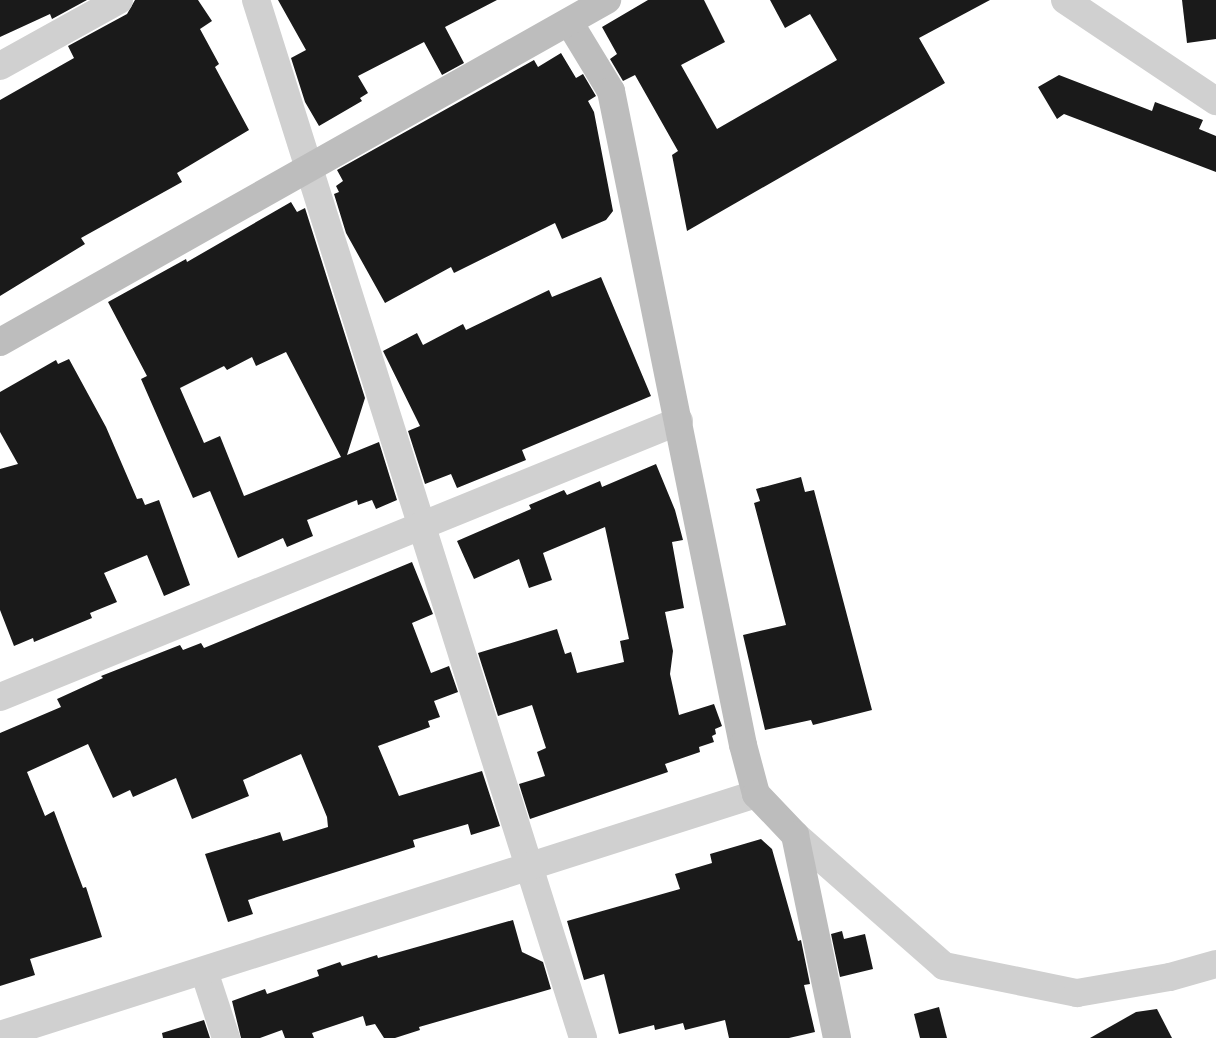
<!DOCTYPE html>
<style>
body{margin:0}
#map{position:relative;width:1216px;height:1038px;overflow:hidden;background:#fff;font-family:Figtree,sans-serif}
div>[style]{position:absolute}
.building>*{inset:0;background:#1a1a1a}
.street>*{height:28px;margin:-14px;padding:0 14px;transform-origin:14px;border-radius:14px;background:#d0d0d0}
.secondary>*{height:28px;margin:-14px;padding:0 14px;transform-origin:14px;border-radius:14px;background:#bdbdbd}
span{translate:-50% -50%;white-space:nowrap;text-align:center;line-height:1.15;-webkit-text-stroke:5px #fff;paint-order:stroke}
</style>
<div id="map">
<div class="building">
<div style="clip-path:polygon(0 0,87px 0,52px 19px,50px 14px,0 37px)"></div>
<div style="clip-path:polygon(135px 0,198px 0,212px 21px,200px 29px,219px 64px,215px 67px,249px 130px,177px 173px,182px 182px,81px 238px,85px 244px,0 296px,0 100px,74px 58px,68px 46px,127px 14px)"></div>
<div style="clip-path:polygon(278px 0,497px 0,445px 27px,464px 63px,442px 75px,424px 42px,358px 76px,368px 93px,360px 98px,362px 101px,319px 126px,305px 102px,291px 58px,306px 50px)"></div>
<div style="clip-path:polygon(648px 0,704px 0,725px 42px,681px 65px,717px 129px,837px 60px,810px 14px,785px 28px,770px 0,990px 0,919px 38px,945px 83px,687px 231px,672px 155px,678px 151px,635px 75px,623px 81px,610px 59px,617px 54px,602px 27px)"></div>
<div style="clip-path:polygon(1182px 0,1216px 0,1216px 39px,1187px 43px)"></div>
<div style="clip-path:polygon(561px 53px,576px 78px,583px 74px,596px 96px,588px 101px,594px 112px,613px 211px,606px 220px,562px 239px,555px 223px,454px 273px,451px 267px,385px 303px,346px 233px,334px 194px,339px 192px,336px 186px,343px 181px,337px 170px,534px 60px,538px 67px)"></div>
<div style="clip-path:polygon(1059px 75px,1152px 111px,1155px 102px,1203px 120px,1199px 129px,1216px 136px,1216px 172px,1064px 114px,1057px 119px,1038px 87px)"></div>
<div style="clip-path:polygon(evenodd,291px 202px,297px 212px,305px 208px,365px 398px,347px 455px,379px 442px,397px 500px,376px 509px,372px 500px,358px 505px,357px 500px,307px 520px,313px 536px,287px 547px,283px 538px,238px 558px,210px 491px,193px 498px,141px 379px,147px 376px,108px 302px,186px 259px,187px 262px,291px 202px,286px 352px,341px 457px,244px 496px,220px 436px,204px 443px,180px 388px,224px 366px,227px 370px,252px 357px,256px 366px,286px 352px)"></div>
<div style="clip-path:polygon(601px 277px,651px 396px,522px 450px,526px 460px,457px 488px,451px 474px,425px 484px,408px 431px,420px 426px,383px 351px,417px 333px,423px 345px,463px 324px,466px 330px,549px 290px,552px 297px)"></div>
<div style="clip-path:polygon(69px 359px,106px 427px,137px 499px,142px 498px,145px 505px,159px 500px,190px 585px,164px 596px,147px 555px,104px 573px,117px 602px,90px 613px,92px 618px,34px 642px,33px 638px,14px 646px,0 610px,0 469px,18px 464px,0 432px,0 392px,56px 360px,58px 364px)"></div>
<div style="clip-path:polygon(656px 464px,675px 510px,683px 540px,672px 542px,684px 608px,665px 612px,673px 651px,670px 674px,679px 715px,714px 704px,722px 726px,715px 729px,716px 734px,712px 736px,714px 742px,699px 747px,700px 752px,665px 764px,668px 772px,530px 819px,519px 784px,545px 776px,537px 752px,546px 748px,532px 705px,498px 716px,478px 653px,557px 629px,565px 654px,571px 652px,577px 673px,624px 662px,620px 641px,629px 639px,605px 527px,543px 553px,552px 580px,529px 588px,519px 559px,474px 579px,457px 541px,531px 509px,529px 505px,564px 490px,567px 495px,600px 481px,602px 487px)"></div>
<div style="clip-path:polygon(801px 477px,805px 492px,814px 490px,872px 710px,813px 725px,811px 720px,765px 730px,743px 635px,786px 625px,754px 503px,760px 501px,756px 489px)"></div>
<div style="clip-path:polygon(412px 562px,433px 614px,412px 623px,431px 673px,449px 666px,458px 692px,434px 701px,440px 717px,428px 721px,430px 727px,378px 746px,399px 796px,482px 771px,500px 826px,471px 835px,468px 824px,413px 840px,415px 847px,248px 900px,253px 914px,228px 922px,205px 854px,280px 832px,283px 841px,328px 827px,327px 817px,301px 754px,243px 780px,249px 796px,192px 819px,176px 778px,133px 797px,130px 790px,113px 798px,88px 744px,27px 772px,45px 816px,54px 811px,83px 888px,86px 887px,102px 937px,30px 959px,35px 975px,0 986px,0 733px,61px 707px,57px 699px,103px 678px,101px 676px,180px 645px,183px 650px,201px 643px,204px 648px)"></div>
<div style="clip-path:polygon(761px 839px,772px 849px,798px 941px,801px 940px,810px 984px,804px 985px,815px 1032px,789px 1038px,729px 1038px,725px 1020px,685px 1030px,683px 1023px,655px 1030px,654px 1025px,619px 1034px,604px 974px,584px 980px,567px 921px,680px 889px,675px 874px,712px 863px,710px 854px)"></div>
<div style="clip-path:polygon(513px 920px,522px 952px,543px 962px,551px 989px,419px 1027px,420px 1030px,395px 1038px,384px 1038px,375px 1024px,366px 1026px,363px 1016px,312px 1033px,314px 1038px,285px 1038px,282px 1030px,260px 1038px,241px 1038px,232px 1001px,265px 989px,267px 994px,319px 976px,317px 970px,340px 962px,342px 966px,377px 955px,378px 958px)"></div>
<div style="clip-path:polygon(842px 931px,844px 939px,865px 934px,873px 969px,840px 977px,831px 934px)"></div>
<div style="clip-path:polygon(939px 1007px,947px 1038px,920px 1038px,914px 1014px)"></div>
<div style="clip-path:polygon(1157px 1009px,1172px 1038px,1090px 1038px,1136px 1012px)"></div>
<div style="clip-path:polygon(204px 1020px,210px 1038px,163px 1038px,162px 1033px)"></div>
</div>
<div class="street">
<div style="left:256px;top:0;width:1088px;rotate:72.51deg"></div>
<div style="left:1065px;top:0;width:182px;rotate:33.8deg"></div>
<div style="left:0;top:66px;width:136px;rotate:-29deg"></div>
<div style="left:0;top:697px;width:733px;rotate:-22.12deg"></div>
<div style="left:795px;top:835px;width:198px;rotate:41.3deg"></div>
<div style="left:944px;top:966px;width:136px;rotate:11.5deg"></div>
<div style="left:1077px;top:993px;width:94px;rotate:-9.8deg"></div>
<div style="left:1170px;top:977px;width:48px;rotate:-15.8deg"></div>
<div style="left:204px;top:971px;width:71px;rotate:71.8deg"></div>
<div style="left:0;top:1035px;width:793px;rotate:-17.68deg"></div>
</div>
<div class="secondary">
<div style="left:569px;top:22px;width:81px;rotate:58.7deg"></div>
<div style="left:611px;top:91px;width:667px;rotate:78.59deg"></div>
<div style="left:743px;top:745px;width:51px;rotate:75.1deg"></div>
<div style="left:756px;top:794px;width:57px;rotate:46.4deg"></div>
<div style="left:795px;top:835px;width:207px;rotate:78.3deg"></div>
<div style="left:0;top:342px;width:697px;rotate:-29.4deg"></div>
</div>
</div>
